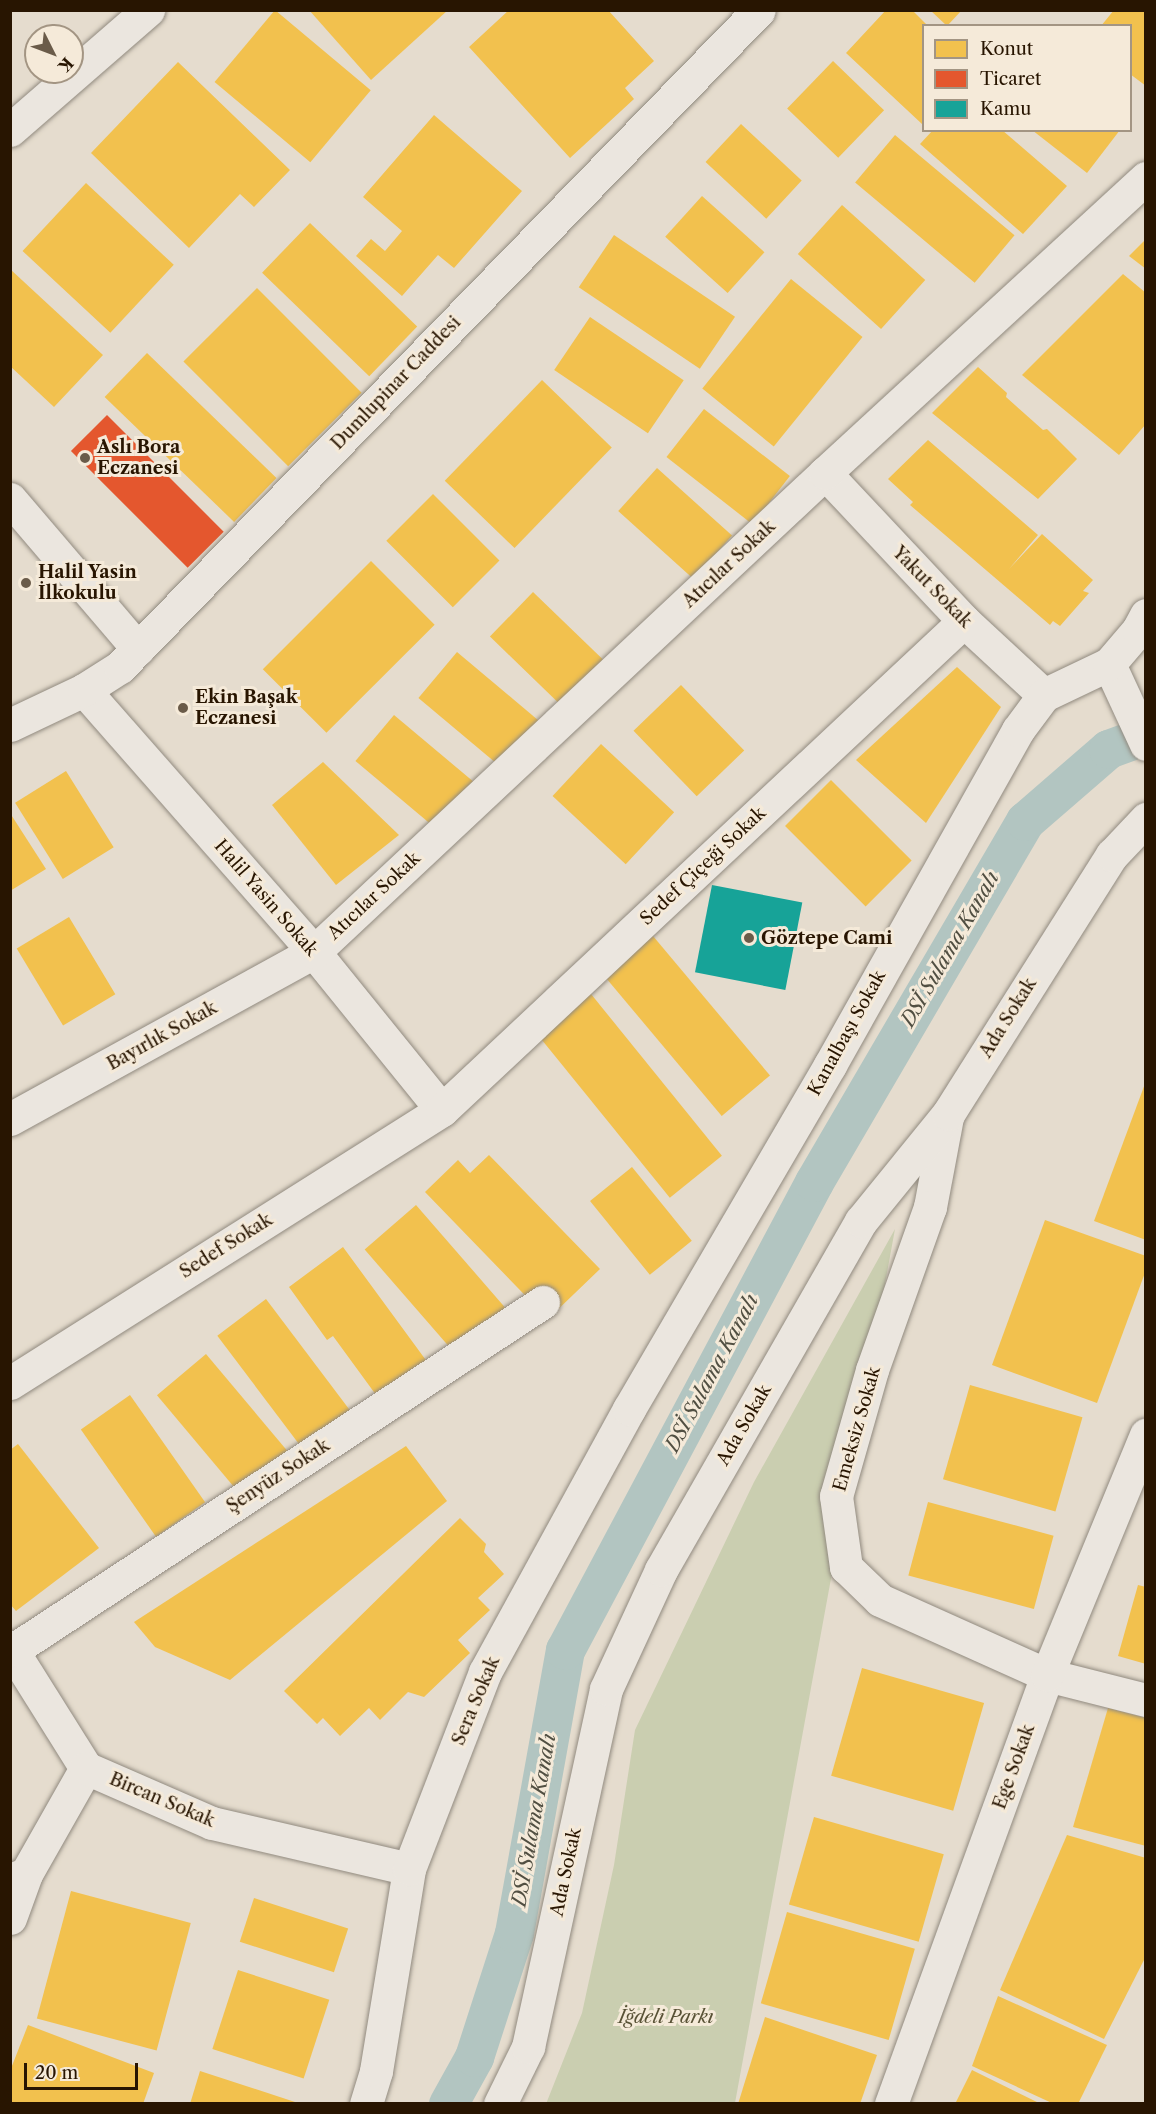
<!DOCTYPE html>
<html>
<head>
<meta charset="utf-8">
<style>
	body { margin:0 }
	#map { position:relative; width:1156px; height:2114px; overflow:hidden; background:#e5dcce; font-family:"Libre Caslon Text",serif }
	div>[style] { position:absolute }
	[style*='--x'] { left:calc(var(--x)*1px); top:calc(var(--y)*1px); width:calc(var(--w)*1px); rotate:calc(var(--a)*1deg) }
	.green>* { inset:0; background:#caceb0 }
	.homes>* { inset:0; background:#f2c14e; transform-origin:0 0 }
	.shops>* { inset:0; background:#e4572e; transform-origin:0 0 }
	.public>* { inset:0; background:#17a398; transform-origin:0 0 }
	.canal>* { height:39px; margin:-19.5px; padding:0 19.5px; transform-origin:19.5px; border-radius:19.5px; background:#b2c5c1 }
	.roads { filter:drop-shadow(0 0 2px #918a7f) drop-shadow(0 0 2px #918a7f) }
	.street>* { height:33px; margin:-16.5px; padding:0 16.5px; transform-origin:16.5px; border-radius:16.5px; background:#ebe6df }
	.secondary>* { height:33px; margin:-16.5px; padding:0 16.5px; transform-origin:16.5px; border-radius:16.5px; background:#ebe6df }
	.dots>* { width:16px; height:16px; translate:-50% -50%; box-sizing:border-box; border:3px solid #f5ead9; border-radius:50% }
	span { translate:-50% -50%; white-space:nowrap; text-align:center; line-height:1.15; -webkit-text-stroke:6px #f5ead9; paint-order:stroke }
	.street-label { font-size:18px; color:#281501 }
	.poi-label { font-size:18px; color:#281501; font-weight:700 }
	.left { translate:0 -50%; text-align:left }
	.park-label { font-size:18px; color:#595236; font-style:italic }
	.water-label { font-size:20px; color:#514f42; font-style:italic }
	.frame { position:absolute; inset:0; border:12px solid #281501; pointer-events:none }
	.legend { position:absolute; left:922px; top:24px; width:210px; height:108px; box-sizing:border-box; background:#f5ead9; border:2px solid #a39583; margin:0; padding:8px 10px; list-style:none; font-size:18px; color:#281501 }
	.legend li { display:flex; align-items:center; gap:12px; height:30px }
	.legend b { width:30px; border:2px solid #a39583 }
	.north { position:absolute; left:24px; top:24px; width:60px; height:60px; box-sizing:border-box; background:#f5ead9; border:2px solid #a39583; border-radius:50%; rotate:132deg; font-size:16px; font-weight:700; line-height:24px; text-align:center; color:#281501 }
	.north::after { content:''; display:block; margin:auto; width:21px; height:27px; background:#6a5b49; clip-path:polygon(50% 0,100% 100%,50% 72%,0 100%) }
	.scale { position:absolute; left:24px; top:2063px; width:114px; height:27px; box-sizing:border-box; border:3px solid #281501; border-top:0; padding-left:8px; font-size:18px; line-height:21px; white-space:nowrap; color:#281501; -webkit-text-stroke:4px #f5ead9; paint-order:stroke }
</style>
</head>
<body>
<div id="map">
	<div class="green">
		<i style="clip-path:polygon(895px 1229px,735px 2103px,546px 2104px,582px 2013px,614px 1865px,635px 1730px,754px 1482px)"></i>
	</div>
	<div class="homes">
		<i style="left:275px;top:10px;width:125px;height:94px;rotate:40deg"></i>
		<i style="clip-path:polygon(309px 10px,448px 10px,371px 80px)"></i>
		<i style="clip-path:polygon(509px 10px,608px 10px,654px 61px,625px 88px,634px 99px,570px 158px,469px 47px)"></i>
		<i style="clip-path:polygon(886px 10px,912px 10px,928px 26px,924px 26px,922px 124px,846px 53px)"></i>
		<i style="clip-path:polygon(930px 10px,962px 10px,947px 26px)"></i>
		<i style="clip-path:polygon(1114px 10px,1146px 12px,1146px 86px,1130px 74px,1130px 26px,1101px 26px)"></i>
		<i style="left:833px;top:61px;width:71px;height:66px;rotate:44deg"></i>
		<i style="clip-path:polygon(178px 62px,290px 170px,254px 207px,240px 194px,189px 248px,91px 153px)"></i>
		<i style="clip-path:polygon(434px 115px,522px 191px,454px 268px,438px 255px,402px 296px,356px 256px,371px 239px,385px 251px,402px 231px,363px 197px)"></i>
		<i style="left:741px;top:124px;width:83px;height:52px;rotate:43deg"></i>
		<i style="clip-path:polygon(933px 130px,1002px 130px,1067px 186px,1023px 234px,920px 144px)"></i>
		<i style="clip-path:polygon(1032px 130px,1120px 130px,1087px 173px)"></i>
		<i style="left:895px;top:135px;width:156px;height:62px;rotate:40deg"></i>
		<i style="left:86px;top:183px;width:120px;height:93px;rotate:43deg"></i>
		<i style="left:702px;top:196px;width:84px;height:55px;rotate:42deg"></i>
		<i style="left:842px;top:205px;width:112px;height:66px;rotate:42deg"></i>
		<i style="left:310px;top:223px;width:149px;height:69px;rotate:44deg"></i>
		<i style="left:614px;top:235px;width:146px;height:63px;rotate:34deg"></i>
		<i style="clip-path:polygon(1146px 239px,1146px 269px,1129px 256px)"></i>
		<i style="clip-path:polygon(10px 269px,103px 355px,54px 407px,10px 366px)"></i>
		<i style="clip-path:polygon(1123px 274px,1146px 293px,1146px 424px,1119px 455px,1022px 375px)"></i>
		<i style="left:791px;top:279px;width:92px;height:141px;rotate:39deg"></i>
		<i style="left:257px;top:288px;width:148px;height:104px;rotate:45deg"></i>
		<i style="left:590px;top:317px;width:113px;height:64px;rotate:34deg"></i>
		<i style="left:147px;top:353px;width:180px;height:61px;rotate:44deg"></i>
		<i style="clip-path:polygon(978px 367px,1007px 393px,1006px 397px,1043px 430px,1047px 429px,1077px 459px,1038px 499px,932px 413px)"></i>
		<i style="left:542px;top:380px;width:97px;height:140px;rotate:44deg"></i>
		<i style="left:704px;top:409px;width:109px;height:61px;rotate:38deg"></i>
		<i style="clip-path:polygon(928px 440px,1038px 535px,1009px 569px,1042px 534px,1093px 580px,1083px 591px,1089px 593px,1060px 626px,1053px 621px,1050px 625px,910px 505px,913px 502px,888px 479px)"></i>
		<i style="left:657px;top:468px;width:101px;height:58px;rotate:42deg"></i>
		<i style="left:433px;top:494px;width:94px;height:66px;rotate:45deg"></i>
		<i style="left:371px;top:561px;width:90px;height:153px;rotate:45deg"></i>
		<i style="left:533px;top:592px;width:98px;height:62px;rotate:44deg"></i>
		<i style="left:457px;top:652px;width:106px;height:60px;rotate:40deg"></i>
		<i style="clip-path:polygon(957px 667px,1001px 707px,926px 823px,856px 760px)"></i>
		<i style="left:681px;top:685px;width:91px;height:66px;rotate:46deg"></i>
		<i style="left:394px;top:715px;width:105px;height:60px;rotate:40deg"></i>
		<i style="left:601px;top:744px;width:100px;height:71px;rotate:43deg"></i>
		<i style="clip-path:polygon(323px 762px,399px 835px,336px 885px,272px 805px)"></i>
		<i style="left:66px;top:771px;width:90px;height:60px;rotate:58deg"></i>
		<i style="left:831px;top:780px;width:114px;height:65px;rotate:45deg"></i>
		<i style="clip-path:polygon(10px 813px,46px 869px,10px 891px)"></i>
		<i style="left:69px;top:917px;width:90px;height:61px;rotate:59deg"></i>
		<i style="left:653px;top:936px;width:182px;height:63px;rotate:50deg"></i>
		<i style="left:591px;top:994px;width:208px;height:67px;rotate:51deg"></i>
		<i style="clip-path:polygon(1146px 1081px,1146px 1240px,1094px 1221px)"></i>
		<i style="clip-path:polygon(489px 1155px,600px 1269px,548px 1319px,425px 1192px,458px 1160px,470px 1173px)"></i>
		<i style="left:632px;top:1167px;width:95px;height:54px;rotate:51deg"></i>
		<i style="left:416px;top:1205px;width:138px;height:68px;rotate:49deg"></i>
		<i style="clip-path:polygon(1045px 1220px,1146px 1256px,1146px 1270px,1097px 1403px,992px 1365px)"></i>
		<i style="clip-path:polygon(343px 1247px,428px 1363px,379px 1399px,333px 1336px,327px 1340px,289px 1287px)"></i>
		<i style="left:266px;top:1299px;width:141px;height:61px;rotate:53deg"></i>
		<i style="left:206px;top:1354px;width:144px;height:64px;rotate:50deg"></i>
		<i style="left:970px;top:1385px;width:117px;height:98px;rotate:16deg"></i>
		<i style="left:130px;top:1395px;width:131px;height:60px;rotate:55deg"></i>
		<i style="clip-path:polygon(18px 1444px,99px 1548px,16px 1611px,10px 1604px,10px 1450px)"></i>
		<i style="clip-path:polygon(406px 1446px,447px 1501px,230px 1680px,155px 1647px,134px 1622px)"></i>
		<i style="left:928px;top:1502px;width:130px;height:76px;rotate:15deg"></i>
		<i style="clip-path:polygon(460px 1518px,486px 1544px,484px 1552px,504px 1574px,478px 1598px,490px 1610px,458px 1640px,470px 1653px,424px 1697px,408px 1692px,380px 1720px,369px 1708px,340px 1736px,323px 1718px,317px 1724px,284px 1691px)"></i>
		<i style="clip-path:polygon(1138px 1585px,1146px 1587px,1146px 1664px,1118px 1656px)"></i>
		<i style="left:862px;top:1668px;width:127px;height:112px;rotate:16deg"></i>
		<i style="clip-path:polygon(1108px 1708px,1146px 1718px,1146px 1846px,1073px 1827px)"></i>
		<i style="left:814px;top:1817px;width:135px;height:91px;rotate:16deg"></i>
		<i style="clip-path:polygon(1067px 1835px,1146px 1858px,1146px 1956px,1104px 2039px,1000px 1990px)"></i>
		<i style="left:71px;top:1891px;width:124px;height:132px;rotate:15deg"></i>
		<i style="left:254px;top:1898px;width:99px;height:46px;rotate:18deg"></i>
		<i style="left:787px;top:1912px;width:133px;height:95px;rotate:16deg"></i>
		<i style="left:238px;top:1970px;width:96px;height:83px;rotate:18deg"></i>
		<i style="clip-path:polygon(998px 1996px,1107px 2045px,1078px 2104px,1054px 2104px,972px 2066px)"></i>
		<i style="clip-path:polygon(765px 2017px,877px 2055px,860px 2104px,738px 2104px)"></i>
		<i style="clip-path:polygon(28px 2025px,154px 2073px,143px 2104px,10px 2104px,10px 2071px)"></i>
		<i style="clip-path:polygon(972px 2070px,1041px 2104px,955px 2104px)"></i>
		<i style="clip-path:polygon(200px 2071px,295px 2102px,294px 2104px,190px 2104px)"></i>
	</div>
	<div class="shops">
		<i style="left:107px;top:415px;width:165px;height:51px;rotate:45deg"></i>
	</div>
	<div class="public">
		<i style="left:712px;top:885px;width:92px;height:89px;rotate:11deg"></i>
	</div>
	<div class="canal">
		<i style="--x:448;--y:2104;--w:54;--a:-61"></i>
		<i style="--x:474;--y:2057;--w:130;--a:-72.1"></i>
		<i style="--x:514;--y:1933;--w:288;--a:-79.8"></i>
		<i style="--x:565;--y:1650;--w:530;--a:-61.98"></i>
		<i style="--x:814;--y:1182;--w:418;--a:-59.7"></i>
		<i style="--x:1025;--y:821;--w:110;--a:-40.9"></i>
		<i style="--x:1108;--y:749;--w:40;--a:-20.2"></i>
	</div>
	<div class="roads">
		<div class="street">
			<i style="--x:10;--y:130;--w:183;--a:-41"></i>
			<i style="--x:825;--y:473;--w:203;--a:46.8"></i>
			<i style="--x:964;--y:621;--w:109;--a:42.8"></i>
			<i style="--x:10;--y:499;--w:197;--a:49.5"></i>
			<i style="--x:1109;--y:664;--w:88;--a:65.2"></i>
			<i style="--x:84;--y:690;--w:349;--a:48.7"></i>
			<i style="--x:314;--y:952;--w:203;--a:51"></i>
			<i style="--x:947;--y:1117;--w:92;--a:100.7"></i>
			<i style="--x:930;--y:1207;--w:173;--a:109.6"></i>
			<i style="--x:872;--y:1370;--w:131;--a:105.9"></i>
			<i style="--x:836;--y:1496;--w:72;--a:82"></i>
			<i style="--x:846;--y:1567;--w:47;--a:44.1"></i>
			<i style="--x:880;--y:1600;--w:183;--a:24.2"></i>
			<i style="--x:1047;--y:1675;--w:102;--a:14.2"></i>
			<i style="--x:10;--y:1119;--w:347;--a:-28.8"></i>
			<i style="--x:314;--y:952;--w:700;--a:-43.15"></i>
			<i style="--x:825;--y:473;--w:436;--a:-42.6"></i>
			<i style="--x:10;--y:1383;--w:511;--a:-32.29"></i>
			<i style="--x:442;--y:1110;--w:715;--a:-43.13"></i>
			<i style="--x:10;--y:1647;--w:143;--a:57.9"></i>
			<i style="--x:13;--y:1650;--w:634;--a:-33.29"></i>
			<i style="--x:10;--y:1880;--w:17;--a:-21"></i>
			<i style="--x:26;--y:1874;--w:122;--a:-60.5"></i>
			<i style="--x:86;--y:1768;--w:137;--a:23.6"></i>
			<i style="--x:212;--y:1823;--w:202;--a:13.1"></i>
			<i style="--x:10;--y:1918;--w:47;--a:-70"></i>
			<i style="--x:366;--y:2104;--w:34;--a:-73"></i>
			<i style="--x:376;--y:2071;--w:205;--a:-80.7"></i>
			<i style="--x:409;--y:1869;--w:211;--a:-68.9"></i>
			<i style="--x:485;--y:1672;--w:300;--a:-61.3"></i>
			<i style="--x:629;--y:1409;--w:398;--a:-59.7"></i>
			<i style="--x:830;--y:1065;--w:384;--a:-60.7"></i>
			<i style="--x:1018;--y:730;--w:44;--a:-53.4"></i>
			<i style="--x:1044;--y:695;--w:72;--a:-25.5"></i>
			<i style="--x:1109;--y:664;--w:45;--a:-49.5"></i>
			<i style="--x:1138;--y:630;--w:17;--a:-62"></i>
			<i style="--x:500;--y:2104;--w:64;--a:-63.8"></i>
			<i style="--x:528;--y:2047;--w:366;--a:-77.7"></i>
			<i style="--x:606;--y:1689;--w:131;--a:-65.2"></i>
			<i style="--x:661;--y:1570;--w:402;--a:-60.2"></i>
			<i style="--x:861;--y:1221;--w:138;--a:-50.9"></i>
			<i style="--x:948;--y:1114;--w:307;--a:-57.7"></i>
			<i style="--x:1112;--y:855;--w:50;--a:-46.6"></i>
			<i style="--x:891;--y:2104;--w:456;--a:-70"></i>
			<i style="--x:1047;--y:1675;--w:260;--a:-67.6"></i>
		</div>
		<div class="secondary">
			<i style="--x:10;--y:725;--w:82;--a:-25.3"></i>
			<i style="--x:84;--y:690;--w:43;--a:-32.6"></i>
			<i style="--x:120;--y:667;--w:916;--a:-45.8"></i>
		</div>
	</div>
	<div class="dots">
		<i style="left:85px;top:458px;background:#6a5b49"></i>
		<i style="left:26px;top:583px;background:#6a5b49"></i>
		<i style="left:183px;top:708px;background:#6a5b49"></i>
		<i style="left:749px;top:938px;background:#6a5b49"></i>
	</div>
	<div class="street-label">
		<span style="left:396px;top:383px;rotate:-46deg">Dumlupinar Caddesi</span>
		<span style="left:729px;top:564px;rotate:-43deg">Atıcılar Sokak</span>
		<span style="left:932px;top:587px;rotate:46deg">Yakut Sokak</span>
		<span style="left:703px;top:866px;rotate:-43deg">Sedef Çiçeği Sokak</span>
		<span style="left:374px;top:896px;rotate:-43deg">Atıcılar Sokak</span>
		<span style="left:266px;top:898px;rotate:49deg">Halil Yasin Sokak</span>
		<span style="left:1008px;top:1018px;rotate:-58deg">Ada Sokak</span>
		<span style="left:847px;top:1033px;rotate:-61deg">Kanalbaşı Sokak</span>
		<span style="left:162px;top:1036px;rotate:-29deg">Bayırlık Sokak</span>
		<span style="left:226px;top:1246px;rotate:-32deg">Sedef Sokak</span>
		<span style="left:744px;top:1425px;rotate:-60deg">Ada Sokak</span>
		<span style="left:857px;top:1429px;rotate:-74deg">Emeksiz Sokak</span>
		<span style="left:278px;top:1476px;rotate:-33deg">Şenyüz Sokak</span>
		<span style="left:476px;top:1701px;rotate:-67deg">Sera Sokak</span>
		<span style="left:1014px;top:1767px;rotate:-70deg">Ege Sokak</span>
		<span style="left:162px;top:1800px;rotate:23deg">Bircan Sokak</span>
		<span style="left:566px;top:1872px;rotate:-78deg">Ada Sokak</span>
	</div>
	<div class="poi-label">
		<span class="left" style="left:97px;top:458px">Aslı Bora<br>Eczanesi</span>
		<span class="left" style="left:38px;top:583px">Halil Yasin<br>İlkokulu</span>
		<span class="left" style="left:195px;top:708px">Ekin Başak<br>Eczanesi</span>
		<span class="left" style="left:761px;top:938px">Göztepe Cami</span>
	</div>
	<div class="park-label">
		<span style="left:666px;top:2017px">İğdeli Parkı</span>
	</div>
	<div class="water-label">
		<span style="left:950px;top:949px;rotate:-60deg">DSİ Sulama Kanalı</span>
		<span style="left:712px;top:1373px;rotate:-62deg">DSİ Sulama Kanalı</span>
		<span style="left:534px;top:1820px;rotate:-80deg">DSİ Sulama Kanalı</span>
	</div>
	<div class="frame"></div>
	<ul class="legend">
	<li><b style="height:16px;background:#f2c14e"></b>Konut</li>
	<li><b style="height:16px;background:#e4572e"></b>Ticaret</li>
	<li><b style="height:16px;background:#17a398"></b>Kamu</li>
	</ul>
	<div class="north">K</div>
	<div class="scale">20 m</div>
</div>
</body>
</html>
